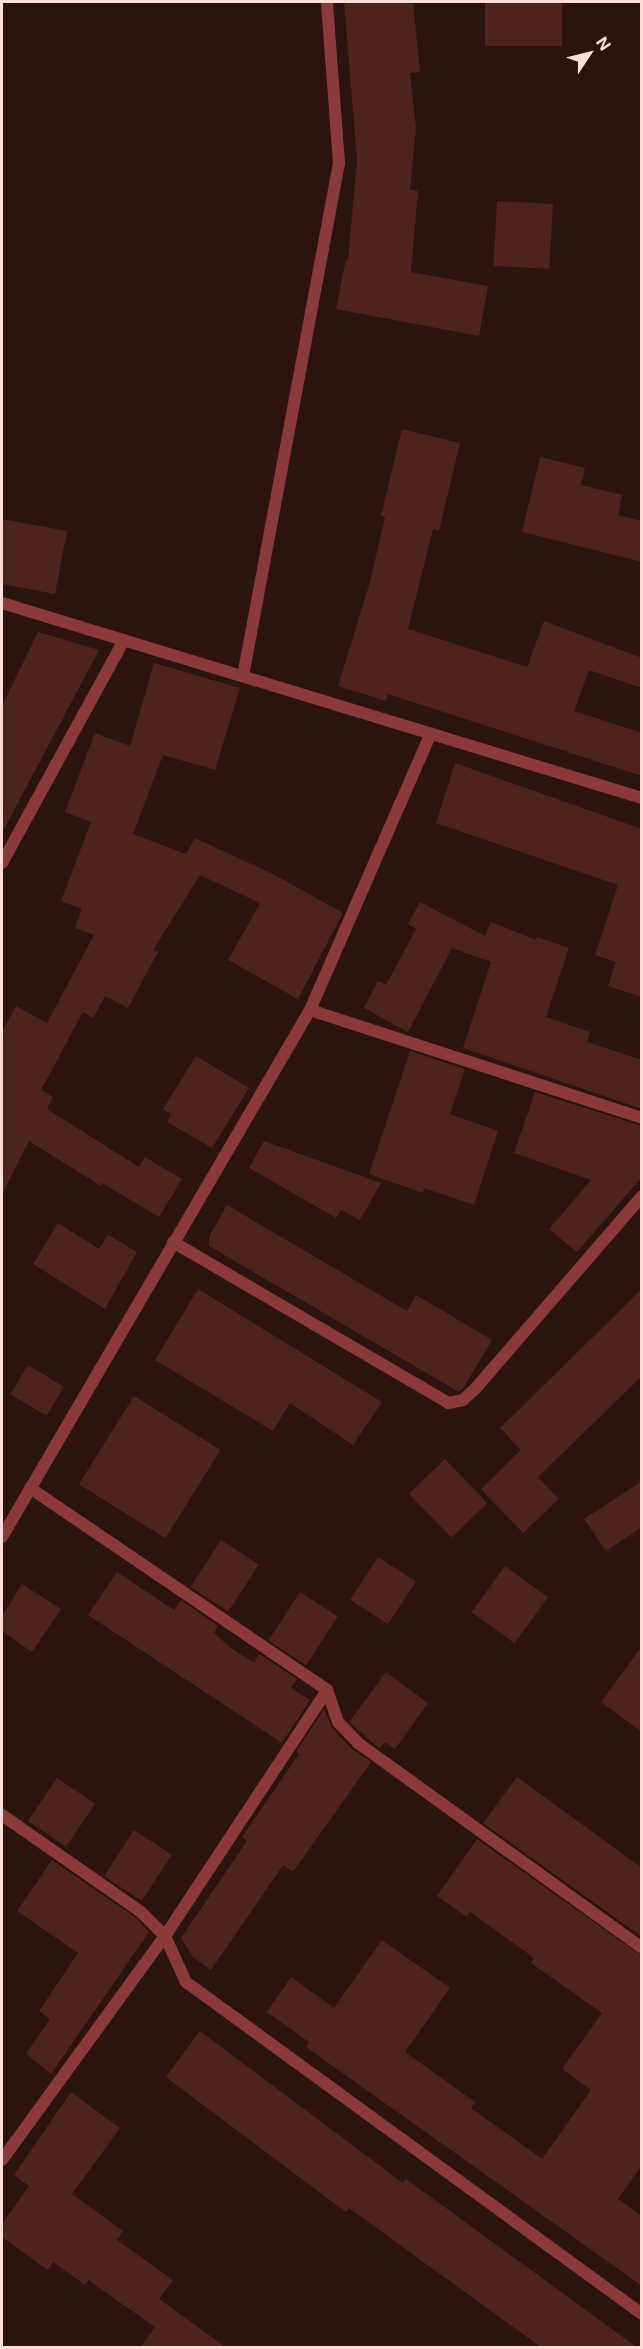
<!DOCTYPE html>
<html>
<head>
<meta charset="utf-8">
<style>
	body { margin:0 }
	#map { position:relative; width:643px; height:2349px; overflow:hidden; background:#2b1410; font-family:Inter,sans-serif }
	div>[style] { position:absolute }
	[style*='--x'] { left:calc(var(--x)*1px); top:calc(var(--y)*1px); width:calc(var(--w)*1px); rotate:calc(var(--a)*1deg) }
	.building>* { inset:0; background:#4d231b; transform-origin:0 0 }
	.minor>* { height:12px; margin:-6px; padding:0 6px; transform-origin:6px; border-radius:6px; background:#8b3a39 }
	span { translate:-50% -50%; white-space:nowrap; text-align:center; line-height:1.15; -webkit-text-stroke:5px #2b1410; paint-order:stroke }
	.frame { position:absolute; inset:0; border:3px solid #ffddda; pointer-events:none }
	.north { position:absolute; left:559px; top:24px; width:60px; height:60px; -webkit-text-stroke:4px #2b1410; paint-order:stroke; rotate:55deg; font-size:16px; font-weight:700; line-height:24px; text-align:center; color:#ffddda }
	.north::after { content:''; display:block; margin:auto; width:21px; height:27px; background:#ffddda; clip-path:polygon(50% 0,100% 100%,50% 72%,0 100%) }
</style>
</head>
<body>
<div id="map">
	<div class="building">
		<i style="clip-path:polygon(344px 2px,413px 2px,420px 72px,410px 73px,416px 128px,410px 190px,418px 191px,411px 272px,488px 286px,479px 336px,336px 309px,346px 259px,348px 260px,357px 160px)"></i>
		<i style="left:485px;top:2px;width:77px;height:44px"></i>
		<i style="left:497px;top:201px;width:56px;height:65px;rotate:3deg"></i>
		<i style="clip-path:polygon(402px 429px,460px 443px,439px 531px,433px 529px,408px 629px,527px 667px,544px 621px,642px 658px,642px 688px,589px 670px,574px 711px,642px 733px,642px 776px,388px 694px,386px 701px,338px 686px,370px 582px,385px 517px,381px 516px)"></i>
		<i style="clip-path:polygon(540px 457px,585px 468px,581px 485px,622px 495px,618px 515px,642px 521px,642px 562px,522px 532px)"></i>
		<i style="clip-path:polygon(2px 519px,67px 531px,55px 594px,2px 584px)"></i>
		<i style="clip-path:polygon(38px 632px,99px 650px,2px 833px,2px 706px)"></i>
		<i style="clip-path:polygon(154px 663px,240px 688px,215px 770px,163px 755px,133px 834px,186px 854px,195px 838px,275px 875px,343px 913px,298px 999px,228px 960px,260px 903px,200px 875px,153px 950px,158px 952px,128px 1008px,105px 996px,93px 1018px,83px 1012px,41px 1090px,53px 1097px,47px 1109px,139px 1167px,145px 1157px,182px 1179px,159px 1217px,102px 1183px,101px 1186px,29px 1141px,2px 1194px,2px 1032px,16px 1006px,47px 1023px,94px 935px,75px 928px,82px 909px,61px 901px,91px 822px,65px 812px,95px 733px,130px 746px)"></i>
		<i style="clip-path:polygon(455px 763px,642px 829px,642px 997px,608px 986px,616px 962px,595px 955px,618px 885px,436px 823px)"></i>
		<i style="clip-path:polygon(420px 902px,485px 936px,491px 922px,536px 940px,537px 937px,569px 948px,546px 1017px,590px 1032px,587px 1042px,642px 1060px,642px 1109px,463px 1048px,491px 962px,452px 948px,408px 1032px,364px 1008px,378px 981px,386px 985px,416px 929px,408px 924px)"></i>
		<i style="clip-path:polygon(410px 1051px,465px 1069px,450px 1114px,498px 1131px,474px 1205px,424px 1188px,423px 1193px,369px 1174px)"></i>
		<i style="clip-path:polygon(196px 1056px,249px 1088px,212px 1148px,167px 1122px,171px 1114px,163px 1109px)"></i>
		<i style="clip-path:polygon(535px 1092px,642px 1126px,642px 1177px,577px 1252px,549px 1229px,591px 1180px,514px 1153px)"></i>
		<i style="clip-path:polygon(264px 1141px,381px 1183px,360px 1220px,341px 1210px,336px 1218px,249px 1168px)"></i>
		<i style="clip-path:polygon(227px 1205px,407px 1311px,416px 1295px,492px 1340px,464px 1387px,459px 1392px,209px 1246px,209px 1237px)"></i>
		<i style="clip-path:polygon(58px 1223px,99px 1249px,108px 1235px,137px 1252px,105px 1309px,33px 1264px)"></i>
		<i style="clip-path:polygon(198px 1289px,382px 1402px,353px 1445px,290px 1403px,273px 1431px,155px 1360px)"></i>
		<i style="clip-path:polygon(642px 1289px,642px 1376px,538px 1477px,559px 1499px,523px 1533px,481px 1489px,521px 1450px,500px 1428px)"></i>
		<i style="left:28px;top:1365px;width:42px;height:34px;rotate:31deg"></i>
		<i style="left:134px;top:1396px;width:102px;height:104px;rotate:32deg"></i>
		<i style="left:445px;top:1459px;width:61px;height:50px;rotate:46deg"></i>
		<i style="clip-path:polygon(642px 1481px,642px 1527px,606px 1551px,584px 1519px)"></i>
		<i style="left:221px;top:1540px;width:45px;height:56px;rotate:33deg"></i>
		<i style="left:378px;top:1557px;width:45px;height:51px;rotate:33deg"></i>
		<i style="left:505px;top:1566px;width:53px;height:57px;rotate:36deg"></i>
		<i style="clip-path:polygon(117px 1572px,174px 1610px,181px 1600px,218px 1626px,214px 1633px,231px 1648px,254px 1663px,259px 1654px,297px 1679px,291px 1688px,310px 1700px,282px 1743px,88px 1615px)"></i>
		<i style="clip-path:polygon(22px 1584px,61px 1609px,32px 1652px,2px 1631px,2px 1616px)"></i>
		<i style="left:300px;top:1592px;width:45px;height:58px;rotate:33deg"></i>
		<i style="clip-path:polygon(642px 1646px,642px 1732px,601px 1702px)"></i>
		<i style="clip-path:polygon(386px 1672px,428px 1703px,395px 1749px,385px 1742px,380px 1749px,349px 1722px)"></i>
		<i style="clip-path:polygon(324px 1709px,332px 1728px,352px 1749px,371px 1762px,293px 1872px,283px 1865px,211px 1970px,193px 1957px,181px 1938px,247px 1841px,242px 1837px,299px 1754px,296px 1752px)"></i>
		<i style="clip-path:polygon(517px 1777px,642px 1868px,642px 1937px,483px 1823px)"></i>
		<i style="left:57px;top:1778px;width:46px;height:52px;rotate:34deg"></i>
		<i style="left:134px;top:1830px;width:45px;height:55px;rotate:33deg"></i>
		<i style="clip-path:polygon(477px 1839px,642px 1956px,642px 2165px,618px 2199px,642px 2216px,642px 2286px,306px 2047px,309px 2042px,267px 2012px,291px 1977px,334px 2008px,382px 1940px,450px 1988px,405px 2052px,475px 2102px,471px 2108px,542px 2159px,591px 2090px,562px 2069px,602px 2013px,531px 1963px,534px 1958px,470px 1912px,467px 1917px,437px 1896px)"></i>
		<i style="clip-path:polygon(52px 1860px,136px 1918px,149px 1932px,51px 2074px,26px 2054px,50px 2019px,39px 2011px,78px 1953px,17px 1911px)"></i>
		<i style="clip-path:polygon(200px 2031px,403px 2183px,406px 2179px,638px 2348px,542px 2348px,349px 2208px,346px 2212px,166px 2077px)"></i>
		<i style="clip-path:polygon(71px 2092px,120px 2128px,72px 2194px,123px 2231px,117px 2240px,173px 2280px,159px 2299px,227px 2348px,140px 2348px,155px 2327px,88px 2280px,85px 2285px,53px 2262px,48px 2270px,2px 2237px,2px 2224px,29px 2186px,14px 2175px)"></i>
	</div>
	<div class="minor">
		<i style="--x:2;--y:603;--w:669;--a:16.95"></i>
		<i style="--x:243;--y:676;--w:522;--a:-79.4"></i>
		<i style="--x:339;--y:163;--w:161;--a:-94.3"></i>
		<i style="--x:2;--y:863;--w:254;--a:-61.3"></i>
		<i style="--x:310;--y:1010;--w:349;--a:18"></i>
		<i style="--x:173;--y:1242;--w:319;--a:30.3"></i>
		<i style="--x:448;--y:1403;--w:15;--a:-11"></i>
		<i style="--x:463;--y:1400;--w:16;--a:-43"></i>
		<i style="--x:475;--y:1389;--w:255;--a:-49.1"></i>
		<i style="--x:30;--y:1488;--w:359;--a:34.2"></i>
		<i style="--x:327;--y:1690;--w:34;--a:71"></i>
		<i style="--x:338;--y:1722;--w:29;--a:46"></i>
		<i style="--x:358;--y:1743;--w:350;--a:35.8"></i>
		<i style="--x:2;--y:1537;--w:610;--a:-59.7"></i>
		<i style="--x:310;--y:1010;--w:302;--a:-66.4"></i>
		<i style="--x:2;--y:1815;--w:169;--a:34.9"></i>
		<i style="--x:141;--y:1912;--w:34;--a:45"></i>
		<i style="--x:165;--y:1936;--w:51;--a:65.5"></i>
		<i style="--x:186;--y:1982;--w:564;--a:36.06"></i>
		<i style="--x:2;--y:2160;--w:277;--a:-54"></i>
		<i style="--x:165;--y:1936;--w:295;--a:-56.6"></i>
	</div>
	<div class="frame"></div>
	<div class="north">N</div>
</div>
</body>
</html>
